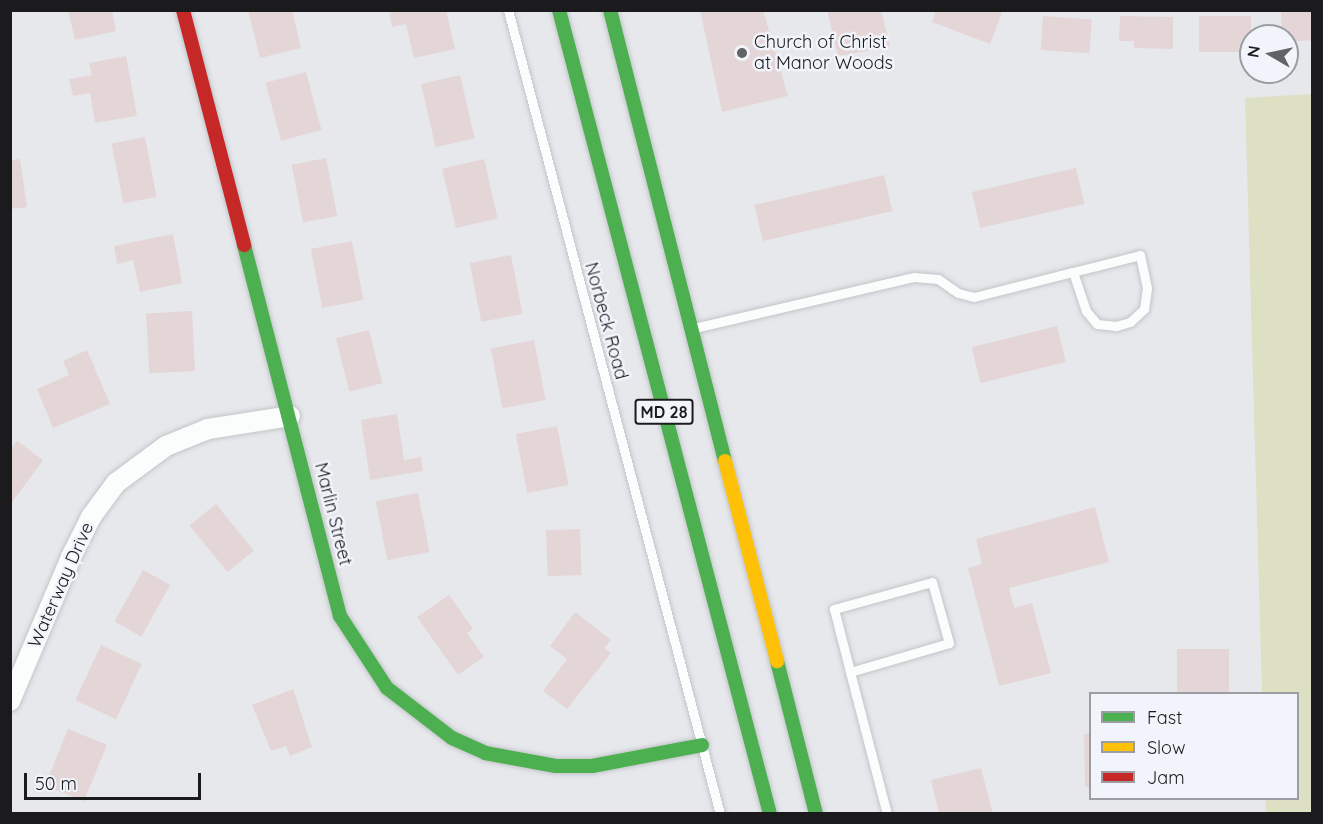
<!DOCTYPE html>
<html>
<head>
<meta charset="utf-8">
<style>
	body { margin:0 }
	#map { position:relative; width:1323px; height:824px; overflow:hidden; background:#e6e8ec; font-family:Quicksand,sans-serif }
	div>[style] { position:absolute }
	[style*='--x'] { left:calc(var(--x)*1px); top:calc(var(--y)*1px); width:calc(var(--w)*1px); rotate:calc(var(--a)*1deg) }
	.green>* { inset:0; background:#dde0c2 }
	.building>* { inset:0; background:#e4d6d6; transform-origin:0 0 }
	.roads { filter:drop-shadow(0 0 2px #c3c5c8) drop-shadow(0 0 2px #c3c5c8) }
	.lane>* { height:9px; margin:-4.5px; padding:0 4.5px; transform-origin:4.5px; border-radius:4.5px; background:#fbfcfc }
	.street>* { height:20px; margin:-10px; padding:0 10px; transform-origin:10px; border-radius:10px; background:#fbfcfc }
	.fast>* { height:14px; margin:-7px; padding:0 7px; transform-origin:7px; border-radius:7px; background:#4caf50 }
	.slow>* { height:14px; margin:-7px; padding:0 7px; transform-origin:7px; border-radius:7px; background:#ffc107 }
	.jam>* { height:14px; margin:-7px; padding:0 7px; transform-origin:7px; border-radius:7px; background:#c62828 }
	.dots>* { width:16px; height:16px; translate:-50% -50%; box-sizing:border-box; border:3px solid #f2f4fb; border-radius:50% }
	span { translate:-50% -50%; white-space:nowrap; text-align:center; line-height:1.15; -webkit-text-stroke:5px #f2f4fb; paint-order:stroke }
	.shield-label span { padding:2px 4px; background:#f2f4fb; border:2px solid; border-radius:4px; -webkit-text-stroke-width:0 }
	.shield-label { font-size:16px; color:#1b1b1e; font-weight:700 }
	.poi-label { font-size:18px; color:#1b1b1e }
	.left { translate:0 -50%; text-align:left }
	.street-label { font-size:18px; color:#1b1b1e }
	.frame { position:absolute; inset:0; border:12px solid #1b1b1e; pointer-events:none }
	.legend { position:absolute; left:1089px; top:692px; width:210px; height:108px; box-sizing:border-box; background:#f2f4fb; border:2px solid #9c9da3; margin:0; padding:8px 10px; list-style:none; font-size:18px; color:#1b1b1e }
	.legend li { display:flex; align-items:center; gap:12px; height:30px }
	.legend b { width:30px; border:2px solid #9c9da3 }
	.north { position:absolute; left:1239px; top:24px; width:60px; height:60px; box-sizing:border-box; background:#f2f4fb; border:2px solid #9c9da3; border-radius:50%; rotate:279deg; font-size:16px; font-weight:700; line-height:24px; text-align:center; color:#1b1b1e }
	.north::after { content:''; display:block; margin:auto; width:21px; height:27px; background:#626366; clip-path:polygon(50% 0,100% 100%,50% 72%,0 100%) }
	.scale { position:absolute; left:24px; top:773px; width:177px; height:27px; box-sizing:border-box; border:3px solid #1b1b1e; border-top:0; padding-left:8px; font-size:18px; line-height:21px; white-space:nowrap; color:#1b1b1e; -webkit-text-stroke:4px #f2f4fb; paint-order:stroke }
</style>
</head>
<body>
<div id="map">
	<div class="green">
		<i style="clip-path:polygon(1312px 94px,1312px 813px,1266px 813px,1265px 799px,1298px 798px,1298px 694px,1262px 693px,1245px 98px)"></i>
	</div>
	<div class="building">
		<i style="clip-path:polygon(68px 10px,112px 10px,116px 31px,75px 40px)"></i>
		<i style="clip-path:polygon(248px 10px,292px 10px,301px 48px,260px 58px)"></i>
		<i style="clip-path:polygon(402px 10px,446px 10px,455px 49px,414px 58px,406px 24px,392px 27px,389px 13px)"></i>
		<i style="clip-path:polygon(700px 10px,763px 10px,788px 96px,722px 112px)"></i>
		<i style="clip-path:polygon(827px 10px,881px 10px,890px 47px,838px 56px)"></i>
		<i style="clip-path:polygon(936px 10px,995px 10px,1002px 13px,990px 44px,932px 22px)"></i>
		<i style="clip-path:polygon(1293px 10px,1312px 10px,1312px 40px,1287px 42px,1287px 36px,1282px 36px,1281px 11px)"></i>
		<i style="left:1043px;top:16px;width:49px;height:34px;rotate:4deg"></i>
		<i style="clip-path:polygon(1120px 16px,1173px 17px,1173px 49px,1134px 48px,1134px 41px,1119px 41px)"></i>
		<i style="left:1251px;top:16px;width:36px;height:52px;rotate:90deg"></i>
		<i style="clip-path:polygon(126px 56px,137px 116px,95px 123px,90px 93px,73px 96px,69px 79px,92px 75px,89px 63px)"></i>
		<i style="left:306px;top:72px;width:60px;height:42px;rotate:75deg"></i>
		<i style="left:460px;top:75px;width:65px;height:40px;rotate:77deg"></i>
		<i style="left:145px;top:137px;width:61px;height:34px;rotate:79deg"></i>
		<i style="left:326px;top:158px;width:59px;height:35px;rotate:79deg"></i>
		<i style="clip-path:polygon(20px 159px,27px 207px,10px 209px,10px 160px)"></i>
		<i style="left:484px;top:159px;width:61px;height:43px;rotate:77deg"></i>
		<i style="left:1076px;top:168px;width:37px;height:107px;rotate:77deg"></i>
		<i style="left:884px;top:175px;width:37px;height:133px;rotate:77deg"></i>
		<i style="clip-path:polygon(173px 234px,182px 283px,140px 292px,133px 260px,117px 264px,114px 246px)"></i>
		<i style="left:352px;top:241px;width:60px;height:42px;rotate:79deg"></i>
		<i style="left:511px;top:255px;width:60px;height:42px;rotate:79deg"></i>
		<i style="left:192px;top:311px;width:60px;height:46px;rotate:87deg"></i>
		<i style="left:1057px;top:326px;width:37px;height:88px;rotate:76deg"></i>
		<i style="left:369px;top:330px;width:55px;height:34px;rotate:76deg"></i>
		<i style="left:534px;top:340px;width:61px;height:44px;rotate:79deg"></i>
		<i style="clip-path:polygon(87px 350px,110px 404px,53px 428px,37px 389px,69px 375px,63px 361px)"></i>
		<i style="clip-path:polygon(397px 414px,404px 460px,421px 457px,423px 471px,370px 480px,361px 420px)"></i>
		<i style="left:557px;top:426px;width:60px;height:42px;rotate:79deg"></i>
		<i style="clip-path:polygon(17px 441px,43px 460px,10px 505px,10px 450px)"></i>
		<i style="left:418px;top:493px;width:60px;height:43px;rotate:79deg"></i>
		<i style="left:216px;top:504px;width:60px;height:34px;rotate:51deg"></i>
		<i style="clip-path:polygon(1095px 507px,1109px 562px,1009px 588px,1014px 608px,1032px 603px,1051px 673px,999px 686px,968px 568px,982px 564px,976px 539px)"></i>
		<i style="left:580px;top:529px;width:46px;height:34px;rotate:88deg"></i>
		<i style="left:143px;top:570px;width:31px;height:59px;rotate:29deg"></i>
		<i style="clip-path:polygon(449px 595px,473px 629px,467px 633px,484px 657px,458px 675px,417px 617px)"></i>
		<i style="clip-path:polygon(575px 612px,611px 640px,604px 648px,611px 653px,567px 709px,543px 691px,567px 659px,550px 646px)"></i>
		<i style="left:101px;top:645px;width:45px;height:61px;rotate:25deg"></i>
		<i style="left:1177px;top:649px;width:52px;height:45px"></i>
		<i style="clip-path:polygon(293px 689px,312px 747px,290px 756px,286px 746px,271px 751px,252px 705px)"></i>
		<i style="left:68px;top:729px;width:42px;height:61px;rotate:22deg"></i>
		<i style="clip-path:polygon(1084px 734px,1090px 734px,1090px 787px,1085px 787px)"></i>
		<i style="clip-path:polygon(981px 768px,993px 814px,939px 814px,931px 780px)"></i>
	</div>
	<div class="roads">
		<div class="lane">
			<i style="--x:508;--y:10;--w:831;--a:75.23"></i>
			<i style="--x:694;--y:328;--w:226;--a:-13.1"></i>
			<i style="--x:914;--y:277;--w:24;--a:5"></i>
			<i style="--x:938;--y:279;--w:24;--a:35"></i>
			<i style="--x:958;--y:293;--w:16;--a:14"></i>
			<i style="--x:974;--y:297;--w:102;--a:-14.2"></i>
			<i style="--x:1073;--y:272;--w:69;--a:-14.2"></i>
			<i style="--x:1140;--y:255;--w:34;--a:78"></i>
			<i style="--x:1147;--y:288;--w:21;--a:98"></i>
			<i style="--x:1144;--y:309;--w:19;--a:137"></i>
			<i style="--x:1130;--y:322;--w:15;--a:164"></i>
			<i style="--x:1116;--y:326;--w:19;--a:-174"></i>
			<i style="--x:1097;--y:324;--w:17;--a:-130"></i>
			<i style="--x:1086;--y:311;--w:41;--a:-108.4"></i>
			<i style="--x:850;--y:672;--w:103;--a:-16.3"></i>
			<i style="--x:949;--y:643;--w:63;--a:-105.6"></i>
			<i style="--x:932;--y:582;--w:102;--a:164.6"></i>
			<i style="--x:834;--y:609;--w:65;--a:75.7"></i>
			<i style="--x:850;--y:672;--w:147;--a:75.4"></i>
		</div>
		<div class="street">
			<i style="--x:10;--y:701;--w:156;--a:-67"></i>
			<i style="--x:71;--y:557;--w:45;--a:-63.4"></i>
			<i style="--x:91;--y:517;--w:42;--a:-53.7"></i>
			<i style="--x:116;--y:483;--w:62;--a:-36.5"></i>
			<i style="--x:166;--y:446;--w:45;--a:-22"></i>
			<i style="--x:208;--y:429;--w:83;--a:-9"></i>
		</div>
		<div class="fast">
			<i style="--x:559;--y:10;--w:831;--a:75.3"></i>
			<i style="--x:610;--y:10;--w:465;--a:75.7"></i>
			<i style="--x:244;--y:245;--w:383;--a:75.5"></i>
			<i style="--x:340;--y:616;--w:86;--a:56.9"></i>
			<i style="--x:387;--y:688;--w:82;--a:37.6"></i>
			<i style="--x:452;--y:738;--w:36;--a:24"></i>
			<i style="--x:485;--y:753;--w:72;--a:10.4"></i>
			<i style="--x:556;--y:766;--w:36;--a:0"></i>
			<i style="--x:592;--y:766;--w:112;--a:-10.8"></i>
			<i style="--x:777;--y:661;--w:158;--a:75.7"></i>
		</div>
		<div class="slow">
			<i style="--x:725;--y:461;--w:207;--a:75.4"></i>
		</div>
		<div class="jam">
			<i style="--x:183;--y:10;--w:243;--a:75.4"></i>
		</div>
	</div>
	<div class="dots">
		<i style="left:742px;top:53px;background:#626366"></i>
	</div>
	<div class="shield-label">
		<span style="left:664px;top:412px">MD 28</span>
	</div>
	<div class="poi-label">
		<span class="left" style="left:754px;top:53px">Church of Christ<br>at Manor Woods</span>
	</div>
	<div class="street-label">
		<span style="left:606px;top:321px;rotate:75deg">Norbeck Road</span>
		<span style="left:333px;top:514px;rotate:76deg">Marlin Street</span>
		<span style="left:61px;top:585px;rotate:-66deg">Waterway Drive</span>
	</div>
	<div class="frame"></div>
	<ul class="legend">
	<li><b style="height:8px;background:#4caf50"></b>Fast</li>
	<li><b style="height:8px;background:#ffc107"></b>Slow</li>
	<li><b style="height:8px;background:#c62828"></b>Jam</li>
	</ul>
	<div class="north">N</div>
	<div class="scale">50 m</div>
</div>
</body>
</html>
